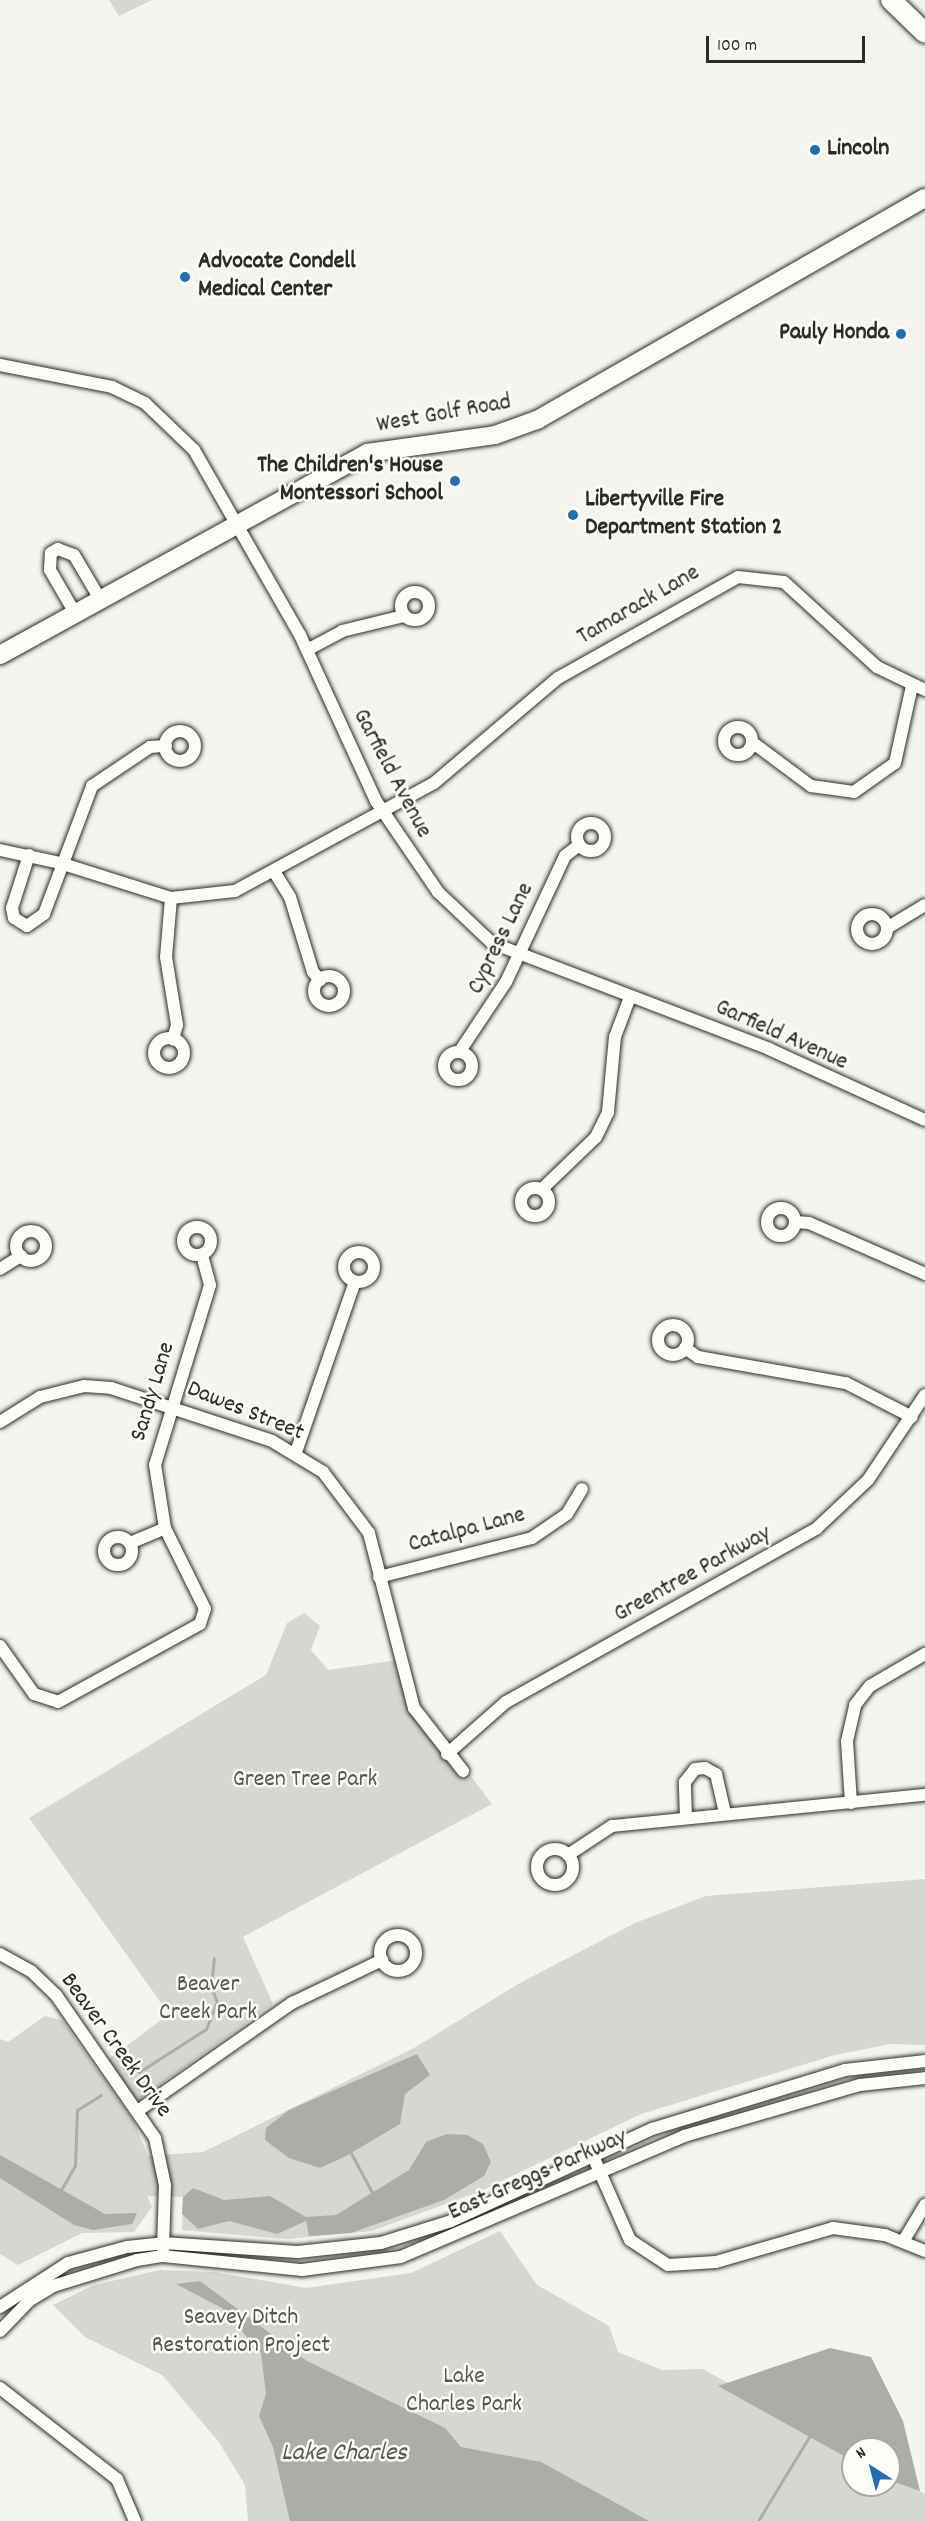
<!DOCTYPE html>
<html>
<head>
<meta charset="utf-8">
<style>
	body { margin:0 }
	#map { position:relative; width:925px; height:2521px; overflow:hidden; background:#f5f4ef; font-family:Dekko,sans-serif }
	div>[style] { position:absolute }
	[style*='--x'] { left:calc(var(--x)*1px); top:calc(var(--y)*1px); width:calc(var(--w)*1px); rotate:calc(var(--a)*1deg) }
	.green>* { inset:0; background:#d7d6d2 }
	.water>* { inset:0; background:#adaca9 }
	.stream>* { height:3px; margin:-1.5px; padding:0 1.5px; transform-origin:1.5px; border-radius:1.5px; background:#adaca9 }
	.roads { filter:drop-shadow(0 0 2px #2b2b2b) drop-shadow(0 0 2px #2b2b2b) }
	.street>* { height:12px; margin:-6px; padding:0 6px; transform-origin:6px; border-radius:6px; background:#fdfcf7 }
	.street>.ring { margin:-6px; padding:0; box-sizing:content-box; background:none; border:12px solid #fdfcf7; border-radius:50% }
	.secondary>* { height:18px; margin:-9px; padding:0 9px; transform-origin:9px; border-radius:9px; background:#fdfcf7 }
	.primary>* { height:20px; margin:-10px; padding:0 10px; transform-origin:10px; border-radius:10px; background:#fdfcf7 }
	.dots>* { width:16px; height:16px; translate:-50% -50%; box-sizing:border-box; border:3px solid #fdfcf7; border-radius:50% }
	span { translate:-50% -50%; white-space:nowrap; text-align:center; line-height:1.15; -webkit-text-stroke:5px #fdfcf7; paint-order:stroke }
	.poi-label { font-size:24px; color:#2b2b2b; font-weight:700 }
	.left { translate:0 -50%; text-align:left }
	.right { translate:-100% -50%; text-align:right }
	.street-label { font-size:24px; color:#2b2b2b }
	.park-label { font-size:24px; color:#565655 }
	.water-label { font-size:26px; color:#585857; font-style:italic }
	.north { position:absolute; left:841px; top:2437px; width:60px; height:60px; box-sizing:border-box; background:#fdfcf7; border:2px solid #a9a8a5; border-radius:50%; rotate:324deg; font-size:16px; font-weight:700; line-height:24px; text-align:center; color:#2b2b2b }
	.north::after { content:''; display:block; margin:auto; width:21px; height:27px; background:#1f6fb2; clip-path:polygon(50% 0,100% 100%,50% 72%,0 100%) }
	.scale { position:absolute; left:706px; top:36px; width:159px; height:27px; box-sizing:border-box; border:3px solid #2b2b2b; border-top:0; padding-left:8px; font-size:18px; line-height:21px; white-space:nowrap; color:#2b2b2b; -webkit-text-stroke:4px #fdfcf7; paint-order:stroke }
</style>
</head>
<body>
<div id="map">
	<div class="green">
		<i style="clip-path:polygon(109px 0,152px 0,119px 16px)"></i>
		<i style="clip-path:polygon(304px 1613px,320px 1626px,311px 1650px,328px 1670px,399px 1660px,406px 1691px,492px 1804px,243px 1937px,273px 2004px,134px 2103px,109px 2059px,169px 2014px,29px 1818px,266px 1675px,287px 1623px)"></i>
		<i style="clip-path:polygon(925px 1879px,925px 2045px,890px 2044px,835px 2055px,641px 2114px,481px 2191px,372px 2231px,286px 2239px,182px 2230px,183px 2197px,147px 2196px,152px 2207px,134px 2232px,82px 2233px,18px 2265px,0 2254px,0 2039px,8px 2042px,45px 2016px,62px 2020px,134px 2122px,148px 2156px,203px 2152px,414px 2048px,518px 1984px,635px 1923px,706px 1896px)"></i>
		<i style="clip-path:polygon(500px 2231px,537px 2285px,609px 2326px,618px 2352px,662px 2370px,703px 2369px,853px 2453px,853px 2485px,889px 2485px,889px 2473px,925px 2494px,925px 2521px,248px 2521px,245px 2485px,219px 2442px,162px 2375px,85px 2337px,53px 2305px,94px 2285px,160px 2270px,215px 2272px,306px 2288px,411px 2273px)"></i>
	</div>
	<div class="water">
		<i style="clip-path:polygon(417px 2054px,430px 2075px,405px 2094px,400px 2124px,346px 2156px,320px 2168px,289px 2158px,265px 2140px,266px 2128px,289px 2110px)"></i>
		<i style="clip-path:polygon(447px 2134px,467px 2135px,483px 2144px,491px 2162px,484px 2176px,444px 2200px,351px 2233px,309px 2236px,306px 2221px,277px 2234px,229px 2221px,198px 2229px,182px 2214px,183px 2197px,193px 2188px,224px 2200px,270px 2196px,306px 2217px,336px 2215px,409px 2170px,426px 2142px)"></i>
		<i style="clip-path:polygon(0 2155px,105px 2214px,137px 2213px,132px 2224px,93px 2230px,74px 2225px,0 2178px)"></i>
		<i style="clip-path:polygon(200px 2281px,307px 2361px,445px 2428px,461px 2447px,541px 2462px,649px 2521px,290px 2521px,273px 2447px,259px 2416px,266px 2394px,261px 2353px,222px 2308px,176px 2284px)"></i>
		<i style="clip-path:polygon(830px 2348px,871px 2357px,903px 2421px,920px 2491px,889px 2480px,889px 2449px,853px 2449px,853px 2461px,718px 2386px)"></i>
	</div>
	<div class="stream">
		<i style="--x:139;--y:2072;--w:80;--a:-32.7"></i>
		<i style="--x:206;--y:2029;--w:29;--a:-68"></i>
		<i style="--x:217;--y:2002;--w:17;--a:-111"></i>
		<i style="--x:211;--y:1986;--w:28;--a:-84"></i>
		<i style="--x:351;--y:2153;--w:49;--a:61.9"></i>
		<i style="--x:58;--y:2195;--w:34;--a:-60"></i>
		<i style="--x:75;--y:2166;--w:56;--a:-88"></i>
		<i style="--x:77;--y:2110;--w:28;--a:-32"></i>
		<i style="--x:758;--y:2521;--w:100;--a:-58.8"></i>
	</div>
	<div class="roads">
		<div class="street">
			<i style="--x:0;--y:365;--w:114;--a:11.1"></i>
			<i style="--x:112;--y:387;--w:37;--a:26"></i>
			<i style="--x:145;--y:403;--w:68;--a:43.8"></i>
			<i style="--x:194;--y:450;--w:213;--a:60.2"></i>
			<i style="--x:300;--y:635;--w:183;--a:65.4"></i>
			<i style="--x:376;--y:801;--w:110;--a:55.7"></i>
			<i style="--x:438;--y:892;--w:74;--a:43.4"></i>
			<i style="--x:492;--y:943;--w:297;--a:20.9"></i>
			<i style="--x:769;--y:1049;--w:171;--a:24.5"></i>
			<i class="ring" style="left:401px;top:592px;width:16px;height:16px"></i>
			<i style="--x:75;--y:613;--w:50;--a:-120.2"></i>
			<i style="--x:50;--y:570;--w:17;--a:-87"></i>
			<i style="--x:51;--y:553;--w:8;--a:-30"></i>
			<i style="--x:58;--y:549;--w:17;--a:21"></i>
			<i style="--x:74;--y:555;--w:51;--a:59.4"></i>
			<i style="--x:307;--y:650;--w:40;--a:-28"></i>
			<i style="--x:342;--y:631;--w:64;--a:-13.6"></i>
			<i class="ring" style="left:724px;top:727px;width:16px;height:16px"></i>
			<i class="ring" style="left:165px;top:731px;width:18px;height:18px"></i>
			<i style="--x:752;--y:742;--w:74;--a:36.7"></i>
			<i style="--x:811;--y:786;--w:43;--a:7.9"></i>
			<i style="--x:854;--y:792;--w:50;--a:-35.3"></i>
			<i style="--x:895;--y:763;--w:79;--a:-77.6"></i>
			<i class="ring" style="left:577px;top:823px;width:16px;height:16px"></i>
			<i style="--x:0;--y:850;--w:61;--a:12.2"></i>
			<i style="--x:60;--y:863;--w:116;--a:17.5"></i>
			<i style="--x:171;--y:898;--w:64;--a:-6.2"></i>
			<i style="--x:235;--y:891;--w:226;--a:-28.5"></i>
			<i style="--x:434;--y:783;--w:162;--a:-40.3"></i>
			<i style="--x:558;--y:678;--w:206;--a:-29.3"></i>
			<i style="--x:738;--y:577;--w:46;--a:6.2"></i>
			<i style="--x:784;--y:582;--w:126;--a:42.4"></i>
			<i style="--x:877;--y:667;--w:53;--a:25.6"></i>
			<i style="--x:29;--y:855;--w:56;--a:107.8"></i>
			<i style="--x:12;--y:908;--w:10;--a:79"></i>
			<i style="--x:14;--y:918;--w:15;--a:32"></i>
			<i style="--x:27;--y:926;--w:21;--a:-35"></i>
			<i style="--x:44;--y:914;--w:137;--a:-69.4"></i>
			<i style="--x:92;--y:786;--w:70;--a:-33.9"></i>
			<i style="--x:150;--y:747;--w:16;--a:-4"></i>
			<i style="--x:275;--y:873;--w:28;--a:58"></i>
			<i style="--x:290;--y:897;--w:78;--a:73"></i>
			<i style="--x:313;--y:972;--w:11;--a:49"></i>
			<i style="--x:171;--y:898;--w:59;--a:94.8"></i>
			<i style="--x:166;--y:957;--w:69;--a:80.8"></i>
			<i style="--x:177;--y:1025;--w:15;--a:106"></i>
			<i class="ring" style="left:857px;top:914px;width:18px;height:18px"></i>
			<i style="--x:887;--y:928;--w:44;--a:-31.2"></i>
			<i class="ring" style="left:314px;top:976px;width:18px;height:18px"></i>
			<i class="ring" style="left:154px;top:1038px;width:18px;height:18px"></i>
			<i style="--x:460;--y:1051;--w:83;--a:-56.3"></i>
			<i style="--x:506;--y:982;--w:139;--a:-64.9"></i>
			<i style="--x:565;--y:856;--w:18;--a:-38"></i>
			<i class="ring" style="left:444px;top:1052px;width:16px;height:16px"></i>
			<i class="ring" style="left:521px;top:1188px;width:16px;height:16px"></i>
			<i style="--x:542;--y:1189;--w:75;--a:-43.9"></i>
			<i style="--x:596;--y:1137;--w:28;--a:-64"></i>
			<i style="--x:608;--y:1112;--w:75;--a:-84.7"></i>
			<i style="--x:615;--y:1037;--w:43;--a:-69.4"></i>
			<i class="ring" style="left:767px;top:1208px;width:16px;height:16px"></i>
			<i style="--x:796;--y:1222;--w:13;--a:4"></i>
			<i style="--x:809;--y:1223;--w:127;--a:23.7"></i>
			<i class="ring" style="left:183px;top:1227px;width:16px;height:16px"></i>
			<i class="ring" style="left:16px;top:1231px;width:18px;height:18px"></i>
			<i class="ring" style="left:344px;top:1252px;width:18px;height:18px"></i>
			<i style="--x:0;--y:1269;--w:25;--a:-32"></i>
			<i class="ring" style="left:658px;top:1325px;width:18px;height:18px"></i>
			<i style="--x:685;--y:1348;--w:16;--a:35"></i>
			<i style="--x:698;--y:1357;--w:150;--a:10"></i>
			<i style="--x:846;--y:1383;--w:74;--a:27.3"></i>
			<i style="--x:0;--y:1422;--w:47;--a:-32"></i>
			<i style="--x:40;--y:1397;--w:45;--a:-14"></i>
			<i style="--x:84;--y:1386;--w:27;--a:4"></i>
			<i style="--x:111;--y:1388;--w:169;--a:18.2"></i>
			<i style="--x:272;--y:1441;--w:60;--a:31.3"></i>
			<i style="--x:323;--y:1472;--w:76;--a:53"></i>
			<i style="--x:369;--y:1533;--w:181;--a:75.6"></i>
			<i style="--x:414;--y:1708;--w:80;--a:52.1"></i>
			<i style="--x:296;--y:1452;--w:180;--a:-70.9"></i>
			<i class="ring" style="left:104px;top:1537px;width:16px;height:16px"></i>
			<i style="--x:130;--y:1543;--w:38;--a:-23"></i>
			<i style="--x:379;--y:1577;--w:158;--a:-14.3"></i>
			<i style="--x:532;--y:1538;--w:42;--a:-34.4"></i>
			<i style="--x:567;--y:1514;--w:29;--a:-59"></i>
			<i style="--x:0;--y:1646;--w:59;--a:54.7"></i>
			<i style="--x:34;--y:1694;--w:25;--a:18"></i>
			<i style="--x:58;--y:1702;--w:162;--a:-28.8"></i>
			<i style="--x:200;--y:1624;--w:16;--a:-72"></i>
			<i style="--x:205;--y:1609;--w:90;--a:-116.3"></i>
			<i style="--x:165;--y:1528;--w:64;--a:-99"></i>
			<i style="--x:155;--y:1465;--w:188;--a:-73"></i>
			<i style="--x:210;--y:1285;--w:31;--a:-105"></i>
			<i style="--x:447;--y:1754;--w:79;--a:-41.4"></i>
			<i style="--x:506;--y:1702;--w:356;--a:-29.2"></i>
			<i style="--x:817;--y:1528;--w:70;--a:-43.3"></i>
			<i style="--x:868;--y:1480;--w:102;--a:-56.2"></i>
			<i style="--x:851;--y:1803;--w:62;--a:-93.7"></i>
			<i style="--x:847;--y:1741;--w:37;--a:-77"></i>
			<i style="--x:855;--y:1705;--w:24;--a:-52"></i>
			<i style="--x:870;--y:1686;--w:64;--a:-30.2"></i>
			<i style="--x:686;--y:1818;--w:36;--a:-92"></i>
			<i style="--x:685;--y:1782;--w:16;--a:-52"></i>
			<i style="--x:695;--y:1769;--w:10;--a:-6"></i>
			<i style="--x:705;--y:1768;--w:13;--a:29"></i>
			<i style="--x:716;--y:1774;--w:40;--a:77"></i>
			<i class="ring" style="left:537px;top:1849px;width:24px;height:24px"></i>
			<i style="--x:568;--y:1855;--w:53;--a:-33.4"></i>
			<i style="--x:612;--y:1826;--w:315;--a:-5.7"></i>
			<i class="ring" style="left:380px;top:1935px;width:24px;height:24px"></i>
			<i style="--x:0;--y:1954;--w:35;--a:29"></i>
			<i style="--x:31;--y:1971;--w:35;--a:44"></i>
			<i style="--x:56;--y:1995;--w:174;--a:55.3"></i>
			<i style="--x:155;--y:2138;--w:48;--a:78"></i>
			<i style="--x:165;--y:2185;--w:64;--a:91.8"></i>
			<i style="--x:139;--y:2110;--w:187;--a:-35"></i>
			<i style="--x:292;--y:2003;--w:100;--a:-25.5"></i>
			<i style="--x:592;--y:2154;--w:94;--a:66.2"></i>
			<i style="--x:630;--y:2240;--w:45;--a:33.3"></i>
			<i style="--x:668;--y:2265;--w:48;--a:-3.6"></i>
			<i style="--x:716;--y:2262;--w:122;--a:-16.2"></i>
			<i style="--x:833;--y:2228;--w:52;--a:7.7"></i>
			<i style="--x:885;--y:2235;--w:43;--a:21.8"></i>
			<i style="--x:904;--y:2240;--w:41;--a:-59"></i>
			<i style="--x:0;--y:2307;--w:81;--a:-32.9"></i>
			<i style="--x:68;--y:2263;--w:61;--a:-15.2"></i>
			<i style="--x:127;--y:2247;--w:36;--a:-6"></i>
			<i style="--x:163;--y:2243;--w:135;--a:3.8"></i>
			<i style="--x:298;--y:2252;--w:83;--a:-6.2"></i>
			<i style="--x:381;--y:2243;--w:73;--a:-17.4"></i>
			<i style="--x:451;--y:2221;--w:221;--a:-24.6"></i>
			<i style="--x:652;--y:2129;--w:202;--a:-17"></i>
			<i style="--x:845;--y:2070;--w:81;--a:-6.4"></i>
			<i style="--x:0;--y:2331;--w:43;--a:-45.9"></i>
			<i style="--x:30;--y:2300;--w:27;--a:-31"></i>
			<i style="--x:53;--y:2286;--w:88;--a:-17.2"></i>
			<i style="--x:137;--y:2260;--w:26;--a:-9"></i>
			<i style="--x:163;--y:2256;--w:140;--a:5.8"></i>
			<i style="--x:302;--y:2270;--w:100;--a:-7.5"></i>
			<i style="--x:401;--y:2257;--w:308;--a:-23.1"></i>
			<i style="--x:684;--y:2136;--w:183;--a:-16.2"></i>
			<i style="--x:860;--y:2085;--w:65;--a:-6.1"></i>
			<i style="--x:0;--y:2388;--w:148;--a:37.9"></i>
			<i style="--x:117;--y:2479;--w:46;--a:66.8"></i>
		</div>
		<div class="secondary">
			<i style="--x:0;--y:655;--w:419;--a:-28.8"></i>
			<i style="--x:367;--y:453;--w:129;--a:-8"></i>
			<i style="--x:495;--y:435;--w:45;--a:-19.7"></i>
			<i style="--x:537;--y:420;--w:447;--a:-29.8"></i>
		</div>
		<div class="primary">
			<i style="--x:891;--y:0;--w:47;--a:44.1"></i>
		</div>
	</div>
	<div class="dots">
		<i style="left:815px;top:150px;background:#1f6fb2"></i>
		<i style="left:185px;top:277px;background:#1f6fb2"></i>
		<i style="left:901px;top:334px;background:#1f6fb2"></i>
		<i style="left:455px;top:481px;background:#1f6fb2"></i>
		<i style="left:573px;top:515px;background:#1f6fb2"></i>
	</div>
	<div class="poi-label">
		<span class="left" style="left:827px;top:150px">Lincoln</span>
		<span class="left" style="left:198px;top:277px">Advocate Condell<br>Medical Center</span>
		<span class="right" style="left:889px;top:334px">Pauly Honda</span>
		<span class="right" style="left:443px;top:481px">The Children's House<br>Montessori School</span>
		<span class="left" style="left:585px;top:515px">Libertyville Fire<br>Department Station 2</span>
	</div>
	<div class="street-label">
		<span style="left:444px;top:415px;rotate:-10deg">West Golf Road</span>
		<span style="left:639px;top:606px;rotate:-30deg">Tamarack Lane</span>
		<span style="left:391px;top:774px;rotate:62deg">Garfield Avenue</span>
		<span style="left:502px;top:939px;rotate:-64deg">Cypress Lane</span>
		<span style="left:781px;top:1036px;rotate:24deg">Garfield Avenue</span>
		<span style="left:154px;top:1392px;rotate:-73deg">Sandy Lane</span>
		<span style="left:245px;top:1412px;rotate:22deg">Dawes Street</span>
		<span style="left:467px;top:1531px;rotate:-15deg">Catalpa Lane</span>
		<span style="left:693px;top:1575px;rotate:-29deg">Greentree Parkway</span>
		<span style="left:115px;top:2046px;rotate:54deg">Beaver Creek Drive</span>
		<span style="left:538px;top:2176px;rotate:-24deg">East Greggs Parkway</span>
	</div>
	<div class="park-label">
		<span style="left:305px;top:1781px">Green Tree Park</span>
		<span style="left:208px;top:2000px">Beaver<br>Creek Park</span>
		<span style="left:241px;top:2333px">Seavey Ditch<br>Restoration Project</span>
		<span style="left:464px;top:2392px">Lake<br>Charles Park</span>
	</div>
	<div class="water-label">
		<span style="left:344px;top:2454px">Lake Charles</span>
	</div>
	<div class="north">N</div>
	<div class="scale">100 m</div>
</div>
</body>
</html>
